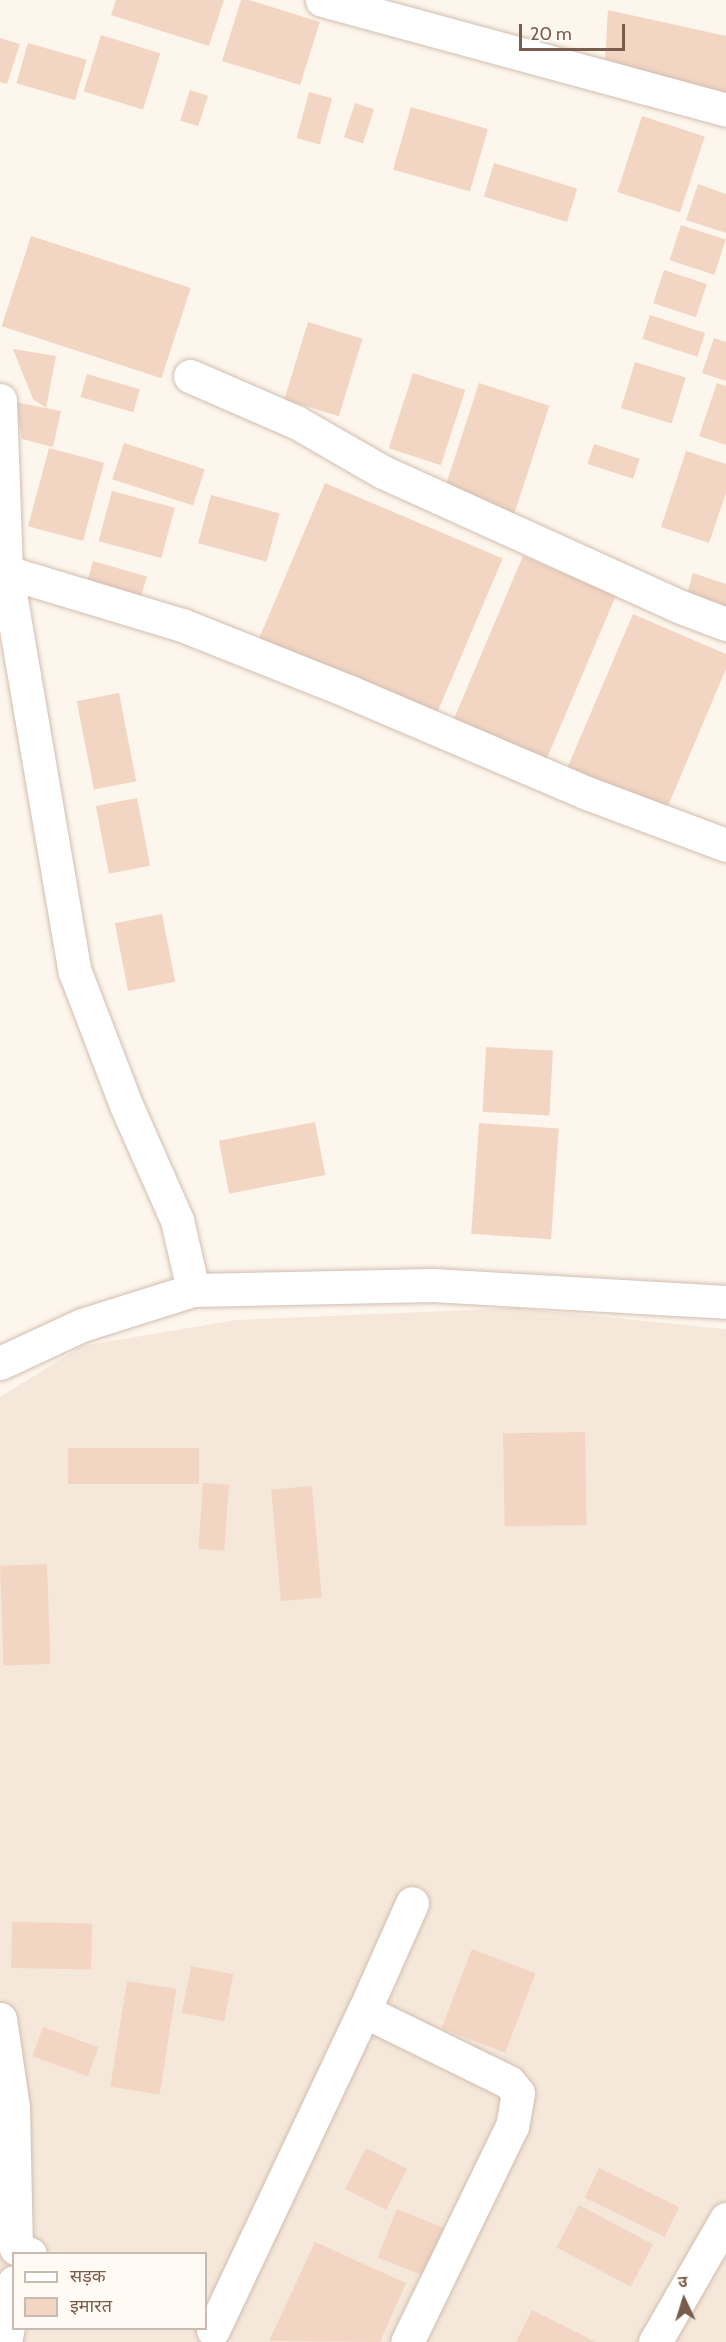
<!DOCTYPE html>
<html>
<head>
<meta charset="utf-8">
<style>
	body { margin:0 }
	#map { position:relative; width:726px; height:2342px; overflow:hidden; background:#fdf6ec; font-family:Cabin,"Noto Sans Devanagari",sans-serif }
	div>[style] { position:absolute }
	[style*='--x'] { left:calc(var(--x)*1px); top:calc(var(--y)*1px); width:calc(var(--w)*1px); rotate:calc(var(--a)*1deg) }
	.residential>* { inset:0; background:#f5e8da }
	.building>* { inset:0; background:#f3d5c3; transform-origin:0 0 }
	.roads { filter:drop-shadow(0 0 2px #d1beb0) drop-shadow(0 0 2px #d1beb0) }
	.minor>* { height:33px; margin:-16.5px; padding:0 16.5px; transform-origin:16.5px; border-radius:16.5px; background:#fff }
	span { translate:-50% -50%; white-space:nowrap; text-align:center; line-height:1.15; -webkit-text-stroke:6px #fffaf3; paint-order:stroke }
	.legend { position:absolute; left:12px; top:2252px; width:195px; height:78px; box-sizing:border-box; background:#fffaf3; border:2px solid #cabbb1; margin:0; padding:8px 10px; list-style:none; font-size:18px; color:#7a5c4d }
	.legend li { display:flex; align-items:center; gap:12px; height:30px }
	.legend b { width:30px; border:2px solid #cabbb1 }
	.north { position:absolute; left:654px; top:2270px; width:60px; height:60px; -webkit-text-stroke:4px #fffaf3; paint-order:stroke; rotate:356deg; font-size:16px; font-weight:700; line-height:24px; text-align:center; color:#7a5c4d }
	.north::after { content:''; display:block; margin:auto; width:21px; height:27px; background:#7a5c4d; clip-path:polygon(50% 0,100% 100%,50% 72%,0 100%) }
	.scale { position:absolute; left:519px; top:24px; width:106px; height:27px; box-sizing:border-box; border:3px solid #7a5c4d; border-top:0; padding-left:8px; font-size:18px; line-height:21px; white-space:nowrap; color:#7a5c4d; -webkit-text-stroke:4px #fffaf3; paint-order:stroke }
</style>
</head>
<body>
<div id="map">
	<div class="residential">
		<i style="clip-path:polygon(evenodd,515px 1308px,726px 1329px,726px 2342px,0 2342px,0 1397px,82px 1346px,236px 1320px,515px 1308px,14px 2254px,206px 2254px,206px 2328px,14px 2328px,14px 2254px)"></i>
	</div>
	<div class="building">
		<i style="clip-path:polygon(116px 0,224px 0,209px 46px,111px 15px)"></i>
		<i style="clip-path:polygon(241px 0,249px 0,320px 22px,300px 85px,222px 61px)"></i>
		<i style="clip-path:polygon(608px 10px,726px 36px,726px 98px,605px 59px)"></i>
		<i style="left:101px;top:35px;width:62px;height:59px;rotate:17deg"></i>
		<i style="clip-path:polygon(0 38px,20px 44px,7px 84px,0 82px)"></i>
		<i style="left:28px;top:43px;width:61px;height:42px;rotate:16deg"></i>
		<i style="left:190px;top:90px;width:19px;height:32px;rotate:18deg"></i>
		<i style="left:309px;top:92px;width:24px;height:48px;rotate:15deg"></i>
		<i style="left:355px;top:103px;width:20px;height:36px;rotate:18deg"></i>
		<i style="left:411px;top:107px;width:80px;height:65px;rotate:16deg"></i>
		<i style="left:642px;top:116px;width:66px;height:80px;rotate:18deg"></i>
		<i style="left:494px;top:163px;width:87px;height:35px;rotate:17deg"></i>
		<i style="clip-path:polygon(698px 184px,726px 194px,726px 233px,686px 220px)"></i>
		<i style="left:681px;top:225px;width:47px;height:37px;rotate:18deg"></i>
		<i style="left:31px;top:236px;width:168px;height:95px;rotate:18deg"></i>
		<i style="left:664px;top:270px;width:45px;height:35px;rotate:18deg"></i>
		<i style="left:650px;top:315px;width:58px;height:25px;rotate:18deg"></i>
		<i style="left:308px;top:322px;width:57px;height:81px;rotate:17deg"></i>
		<i style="clip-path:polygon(714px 338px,726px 342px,726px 381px,702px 373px)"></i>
		<i style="clip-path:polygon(13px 349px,56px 356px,46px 408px,33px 399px)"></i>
		<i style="left:635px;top:362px;width:53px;height:48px;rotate:17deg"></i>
		<i style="left:413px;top:373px;width:55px;height:79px;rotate:18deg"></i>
		<i style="left:87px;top:374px;width:55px;height:24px;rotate:16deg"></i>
		<i style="left:479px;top:383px;width:74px;height:115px;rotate:18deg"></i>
		<i style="clip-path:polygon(717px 383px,726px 386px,726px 445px,699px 436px)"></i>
		<i style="clip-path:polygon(15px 402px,61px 411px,53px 447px,22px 439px)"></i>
		<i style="left:124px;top:443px;width:85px;height:38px;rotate:18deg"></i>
		<i style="left:594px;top:444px;width:48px;height:21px;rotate:18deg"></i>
		<i style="left:49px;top:448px;width:57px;height:81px;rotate:15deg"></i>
		<i style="clip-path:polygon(686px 451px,726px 464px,726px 493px,709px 543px,661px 527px)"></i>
		<i style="left:325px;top:483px;width:193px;height:176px;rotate:23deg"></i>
		<i style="left:112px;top:491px;width:65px;height:52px;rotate:15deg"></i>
		<i style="left:211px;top:495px;width:71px;height:50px;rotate:15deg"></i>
		<i style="left:523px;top:556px;width:101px;height:185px;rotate:23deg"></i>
		<i style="left:93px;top:561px;width:56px;height:28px;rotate:16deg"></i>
		<i style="clip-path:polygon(693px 573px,726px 584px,726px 616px,685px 601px)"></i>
		<i style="clip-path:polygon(633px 614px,726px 654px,726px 669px,662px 820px,563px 778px)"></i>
		<i style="left:119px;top:693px;width:90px;height:43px;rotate:79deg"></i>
		<i style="left:137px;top:798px;width:69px;height:42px;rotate:79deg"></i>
		<i style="left:162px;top:914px;width:69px;height:48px;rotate:79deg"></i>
		<i style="left:486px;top:1047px;width:67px;height:65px;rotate:3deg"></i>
		<i style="left:315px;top:1122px;width:54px;height:98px;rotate:79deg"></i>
		<i style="left:479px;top:1123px;width:80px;height:111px;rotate:4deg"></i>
		<i style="left:585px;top:1432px;width:93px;height:82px;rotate:89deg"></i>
		<i style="left:199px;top:1448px;width:36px;height:131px;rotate:90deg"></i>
		<i style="left:203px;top:1483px;width:26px;height:66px;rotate:4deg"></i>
		<i style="left:312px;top:1486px;width:112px;height:41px;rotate:85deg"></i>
		<i style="left:47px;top:1564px;width:100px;height:47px;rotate:88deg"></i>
		<i style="left:12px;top:1922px;width:80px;height:46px;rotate:1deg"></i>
		<i style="left:472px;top:1949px;width:68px;height:85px;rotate:21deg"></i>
		<i style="left:191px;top:1966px;width:43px;height:48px;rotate:11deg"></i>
		<i style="left:127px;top:1981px;width:50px;height:107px;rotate:9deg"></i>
		<i style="left:43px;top:2027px;width:59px;height:31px;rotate:20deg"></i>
		<i style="left:366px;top:2148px;width:46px;height:46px;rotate:27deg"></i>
		<i style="left:599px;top:2168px;width:89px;height:33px;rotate:26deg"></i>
		<i style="left:579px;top:2205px;width:84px;height:48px;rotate:28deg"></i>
		<i style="left:397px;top:2209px;width:54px;height:52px;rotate:22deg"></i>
		<i style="clip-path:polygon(315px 2242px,406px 2283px,380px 2342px,269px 2341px)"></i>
		<i style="clip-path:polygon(532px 2310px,596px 2342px,516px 2342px)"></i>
	</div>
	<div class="roads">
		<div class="minor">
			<i style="--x:322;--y:0;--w:419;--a:15.2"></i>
			<i style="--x:190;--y:376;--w:116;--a:23.5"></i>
			<i style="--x:296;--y:422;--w:100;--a:29.9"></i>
			<i style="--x:383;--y:472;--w:327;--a:24.4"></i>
			<i style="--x:681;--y:607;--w:48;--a:20.7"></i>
			<i style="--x:0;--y:400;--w:170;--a:88"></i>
			<i style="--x:6;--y:570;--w:408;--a:80.3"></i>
			<i style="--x:75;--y:972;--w:142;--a:69"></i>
			<i style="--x:126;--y:1105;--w:126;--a:66.1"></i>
			<i style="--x:177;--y:1220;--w:72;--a:77.1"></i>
			<i style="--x:0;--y:570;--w:190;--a:16.8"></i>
			<i style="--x:182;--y:625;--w:181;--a:21.7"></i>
			<i style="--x:350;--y:692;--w:258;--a:23.1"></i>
			<i style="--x:587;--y:793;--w:148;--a:20.5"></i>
			<i style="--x:0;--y:1363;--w:90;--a:-24.9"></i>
			<i style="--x:82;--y:1325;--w:116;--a:-17.5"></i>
			<i style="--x:193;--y:1290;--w:240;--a:-1.2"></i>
			<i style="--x:433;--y:1285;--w:293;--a:3.3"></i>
			<i style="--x:364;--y:2011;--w:161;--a:26.1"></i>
			<i style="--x:509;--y:2082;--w:14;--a:51"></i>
			<i style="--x:518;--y:2093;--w:34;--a:100"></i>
			<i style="--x:512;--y:2126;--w:240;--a:115.9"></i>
			<i style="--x:0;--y:2019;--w:89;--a:81.6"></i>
			<i style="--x:13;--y:2107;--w:141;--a:88.8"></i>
			<i style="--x:16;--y:2248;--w:15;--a:23"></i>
			<i style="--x:213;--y:2330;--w:353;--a:-64.7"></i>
			<i style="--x:364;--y:2011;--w:118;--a:-66"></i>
			<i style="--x:5;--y:2342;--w:31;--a:-79"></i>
			<i style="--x:11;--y:2312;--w:30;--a:-84"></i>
			<i style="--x:655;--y:2342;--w:142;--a:-60"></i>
		</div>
	</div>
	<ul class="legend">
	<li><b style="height:8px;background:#fff"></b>सड़क</li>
	<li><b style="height:16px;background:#f3d5c3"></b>इमारत</li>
	</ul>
	<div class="north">उ</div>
	<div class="scale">20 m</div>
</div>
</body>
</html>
